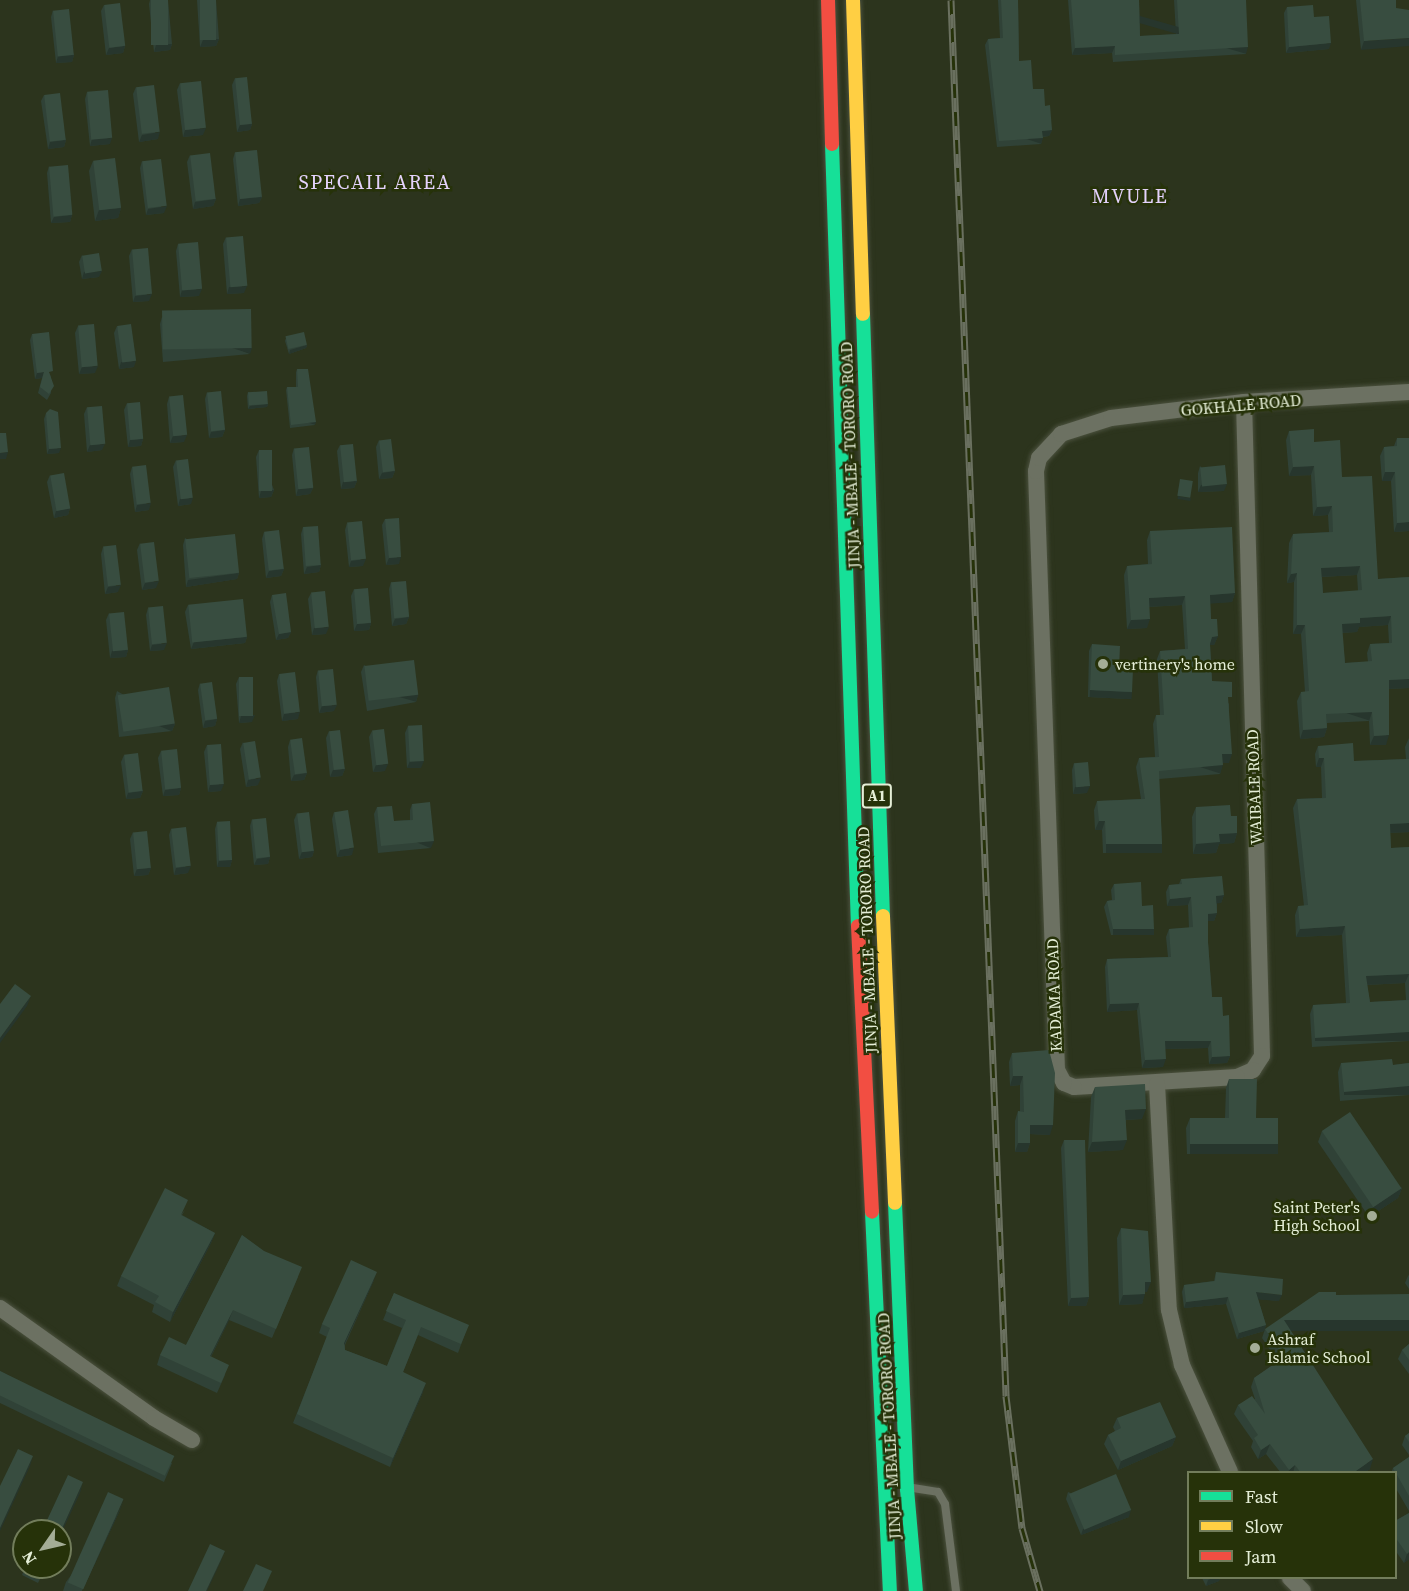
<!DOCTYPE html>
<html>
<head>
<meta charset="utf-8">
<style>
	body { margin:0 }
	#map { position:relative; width:1409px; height:1591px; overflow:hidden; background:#2c341d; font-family:"Source Serif 4",serif }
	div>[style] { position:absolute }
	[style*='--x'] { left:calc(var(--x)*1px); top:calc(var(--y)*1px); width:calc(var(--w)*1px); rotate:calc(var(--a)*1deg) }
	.roads { filter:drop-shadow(0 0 2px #4b513e) drop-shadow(0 0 2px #4b513e) }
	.lane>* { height:8px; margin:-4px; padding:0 4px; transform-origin:4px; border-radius:4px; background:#6c7162 }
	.street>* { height:16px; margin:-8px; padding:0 8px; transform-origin:8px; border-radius:8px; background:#6c7162 }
	.fast>* { height:14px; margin:-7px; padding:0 7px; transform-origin:7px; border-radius:7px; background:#16e098 }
	.slow>* { height:14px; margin:-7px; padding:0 7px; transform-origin:7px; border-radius:7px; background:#ffcf43 }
	.jam>* { height:14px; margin:-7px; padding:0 7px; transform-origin:7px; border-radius:7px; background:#f24e42 }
	.rail>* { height:7px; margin-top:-3.5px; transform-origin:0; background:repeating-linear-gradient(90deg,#263209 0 14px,#6a705f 0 28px); box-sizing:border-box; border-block:2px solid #6a705f }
	.wall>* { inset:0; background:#304237 }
	.shaded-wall>* { inset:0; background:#27362d; transform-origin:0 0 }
	.building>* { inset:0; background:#384d40; transform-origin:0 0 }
	.dots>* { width:16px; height:16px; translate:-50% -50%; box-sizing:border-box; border:3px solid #263209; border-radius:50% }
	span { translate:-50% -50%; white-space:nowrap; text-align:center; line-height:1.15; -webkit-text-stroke:5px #263209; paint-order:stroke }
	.shield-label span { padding:2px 4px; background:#263209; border:2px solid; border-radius:4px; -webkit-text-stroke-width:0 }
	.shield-label { font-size:15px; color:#e5eed7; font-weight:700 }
	.street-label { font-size:16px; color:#e5eed7 }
	.poi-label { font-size:16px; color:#e5eed7 }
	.left { translate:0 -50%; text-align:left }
	.right { translate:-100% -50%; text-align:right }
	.quarter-label { font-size:20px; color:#e4d2fc; letter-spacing:1.5px }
	.legend { position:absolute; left:1187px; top:1471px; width:210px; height:108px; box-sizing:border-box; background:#263209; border:2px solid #727d5b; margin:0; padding:8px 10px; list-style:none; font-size:18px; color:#e5eed7 }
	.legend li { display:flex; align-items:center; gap:12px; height:30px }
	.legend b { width:30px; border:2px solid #727d5b }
	.north { position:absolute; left:12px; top:1519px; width:60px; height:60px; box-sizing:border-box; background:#263209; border:2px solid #727d5b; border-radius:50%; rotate:236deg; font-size:16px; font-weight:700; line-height:24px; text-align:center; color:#e5eed7 }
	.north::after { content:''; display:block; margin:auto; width:21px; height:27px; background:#a4ad96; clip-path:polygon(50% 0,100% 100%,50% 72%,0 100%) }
</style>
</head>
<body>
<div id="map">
	<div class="roads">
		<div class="lane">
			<i style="--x:913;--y:1488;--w:25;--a:9"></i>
			<i style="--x:938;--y:1492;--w:14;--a:60"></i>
			<i style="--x:945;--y:1504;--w:88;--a:82.8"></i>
		</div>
		<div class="street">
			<i style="--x:1244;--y:402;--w:654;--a:88.42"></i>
			<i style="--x:1262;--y:1056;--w:17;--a:123"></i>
			<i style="--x:1253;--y:1070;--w:17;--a:156"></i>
			<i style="--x:1237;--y:1077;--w:163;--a:176.5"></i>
			<i style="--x:1074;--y:1087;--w:11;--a:-158"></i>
			<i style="--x:1064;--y:1083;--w:15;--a:-118"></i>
			<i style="--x:1057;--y:1070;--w:599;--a:-92.01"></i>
			<i style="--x:1036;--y:471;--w:13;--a:-77"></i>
			<i style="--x:1039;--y:458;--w:33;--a:-47"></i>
			<i style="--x:1061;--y:434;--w:52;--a:-17.7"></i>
			<i style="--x:1111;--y:418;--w:134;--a:-6.9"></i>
			<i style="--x:1244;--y:402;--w:165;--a:-3.5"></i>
			<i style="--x:1157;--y:1084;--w:226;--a:87"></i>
			<i style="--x:1169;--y:1310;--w:57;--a:76.7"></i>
			<i style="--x:1182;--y:1365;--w:117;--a:65.8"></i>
			<i style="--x:0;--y:1308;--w:189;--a:35.5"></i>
			<i style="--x:154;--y:1418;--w:44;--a:30.1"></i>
			<i style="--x:1290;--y:1578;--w:18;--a:45"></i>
		</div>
		<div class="fast">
			<i style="--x:832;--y:144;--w:782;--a:88.1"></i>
			<i style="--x:863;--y:314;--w:602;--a:88.1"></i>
			<i style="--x:895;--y:1203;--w:286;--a:87.6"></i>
			<i style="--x:907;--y:1489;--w:102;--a:85"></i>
			<i style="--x:872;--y:1212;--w:379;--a:87.3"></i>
		</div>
		<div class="slow">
			<i style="--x:853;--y:0;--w:314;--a:88.2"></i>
			<i style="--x:883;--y:916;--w:287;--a:87.6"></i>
		</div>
		<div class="jam">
			<i style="--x:828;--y:0;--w:144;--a:88.4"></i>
			<i style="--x:858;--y:926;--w:286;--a:87.2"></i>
		</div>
	</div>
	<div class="rail">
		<i style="--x:951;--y:0;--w:1397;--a:87.74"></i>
		<i style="--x:1006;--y:1396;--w:133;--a:83.1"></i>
		<i style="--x:1022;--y:1528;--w:66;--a:74.1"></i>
	</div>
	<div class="wall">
		<i style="clip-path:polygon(150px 0,168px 0,172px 44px,170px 50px,154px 52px,149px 4px)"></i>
		<i style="clip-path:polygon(197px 0,216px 0,219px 39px,216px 46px,200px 47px)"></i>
		<i style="clip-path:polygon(998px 0,1018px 0,1019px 61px,1033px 89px,1045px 106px,1052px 130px,1049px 136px,1043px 137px,1041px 144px,997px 147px,985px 45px,988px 39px,1000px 38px)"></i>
		<i style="clip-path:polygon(1068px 0,1139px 0,1140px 36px,1176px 34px,1174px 0,1246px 0,1246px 54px,1113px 62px,1112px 53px,1072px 55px)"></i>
		<i style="clip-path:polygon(1356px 0,1396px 0,1361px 50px)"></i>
		<i style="clip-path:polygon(104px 5px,125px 46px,123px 53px,106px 55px,101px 11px)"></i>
		<i style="clip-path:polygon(1287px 7px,1314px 17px,1329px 49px,1286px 53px,1284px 13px)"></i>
		<i style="clip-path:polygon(53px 10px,74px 55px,72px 62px,56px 63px,51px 17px)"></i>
		<i style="clip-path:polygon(235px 78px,252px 124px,250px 130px,237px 132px,232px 85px)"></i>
		<i style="clip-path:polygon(180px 83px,203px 135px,183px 137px,177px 90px)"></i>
		<i style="clip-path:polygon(136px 87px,158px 139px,139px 142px,133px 94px)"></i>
		<i style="clip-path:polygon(87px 92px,110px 144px,90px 146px,85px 99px)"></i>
		<i style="clip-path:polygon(44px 95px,66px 140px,64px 147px,48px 149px,41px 101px)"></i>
		<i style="clip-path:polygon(235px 152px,262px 197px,259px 203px,238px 206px,233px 159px)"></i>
		<i style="clip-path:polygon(190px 155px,216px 199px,213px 206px,193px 209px,187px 162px)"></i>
		<i style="clip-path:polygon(93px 161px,121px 208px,118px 218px,95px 221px,89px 171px)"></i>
		<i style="clip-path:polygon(142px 161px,164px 213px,146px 215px,140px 168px)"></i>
		<i style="clip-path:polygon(49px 166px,72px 215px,70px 222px,51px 223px,47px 173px)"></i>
		<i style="clip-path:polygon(226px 237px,244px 293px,227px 294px,223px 244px)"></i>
		<i style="clip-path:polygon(178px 244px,199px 296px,180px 297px,176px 251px)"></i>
		<i style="clip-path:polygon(132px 249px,149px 301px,133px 302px,129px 256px)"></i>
		<i style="clip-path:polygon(82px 255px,99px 277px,82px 279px,79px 262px)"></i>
		<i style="clip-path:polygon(162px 317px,250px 354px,163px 362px,160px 324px)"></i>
		<i style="clip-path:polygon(78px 326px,95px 373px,79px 374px,75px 333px)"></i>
		<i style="clip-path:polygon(117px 326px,134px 367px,119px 369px,114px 333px)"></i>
		<i style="clip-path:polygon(32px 334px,51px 377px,51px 393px,47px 400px,38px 393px,42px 378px,35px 379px,30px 340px)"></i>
		<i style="clip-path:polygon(286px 338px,307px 345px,306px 348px,289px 354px,285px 341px)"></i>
		<i style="clip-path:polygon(297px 369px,315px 425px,290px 428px,286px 390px,287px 387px,296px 387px,296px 372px)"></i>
		<i style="clip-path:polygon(207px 392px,225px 430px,222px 437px,209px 438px,205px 399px)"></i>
		<i style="clip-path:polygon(248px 392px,268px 404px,267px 407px,248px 409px,247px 396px)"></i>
		<i style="clip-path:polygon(169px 397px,184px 442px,170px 443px,167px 404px)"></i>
		<i style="clip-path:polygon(127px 403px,143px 439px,141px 446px,128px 447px,124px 410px)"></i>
		<i style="clip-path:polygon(87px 407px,102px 450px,87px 452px,84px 414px)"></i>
		<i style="clip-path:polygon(46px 413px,59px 453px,47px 454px,44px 419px)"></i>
		<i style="clip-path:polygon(evenodd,1289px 431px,1314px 442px,1342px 477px,1378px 579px,1409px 577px,1409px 688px,1389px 689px,1386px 745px,1370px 745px,1369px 721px,1327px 723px,1327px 728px,1324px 737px,1300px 739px,1297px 701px,1301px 692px,1305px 692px,1301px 634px,1293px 634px,1294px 582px,1287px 583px,1289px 543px,1293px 534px,1329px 532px,1328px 515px,1313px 516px,1311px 475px,1289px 476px,1286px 440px,1289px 431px,1357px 575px,1358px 591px,1323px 593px,1322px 577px,1357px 575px,1289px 431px,1388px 625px,1389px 643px,1370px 644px,1367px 653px,1368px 662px,1345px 663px,1342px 633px,1357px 632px,1359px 627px,1388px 625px)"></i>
		<i style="clip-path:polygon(1397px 438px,1409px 438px,1409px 531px,1394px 532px,1391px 481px,1382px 481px,1380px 456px,1384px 447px,1394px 446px)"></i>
		<i style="clip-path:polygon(379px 440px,395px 471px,392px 478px,379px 479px,376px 447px)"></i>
		<i style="clip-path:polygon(340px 445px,357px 481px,354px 488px,341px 489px,337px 451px)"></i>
		<i style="clip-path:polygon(294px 448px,313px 488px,310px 494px,296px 496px,292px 455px)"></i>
		<i style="clip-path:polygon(259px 450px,274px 490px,271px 497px,259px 498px,256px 457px)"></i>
		<i style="clip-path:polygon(176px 460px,191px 504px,178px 506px,173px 467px)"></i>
		<i style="clip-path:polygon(1200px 466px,1224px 491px,1198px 492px,1198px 473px)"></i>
		<i style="clip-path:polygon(132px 467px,149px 510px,135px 512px,130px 474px)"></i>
		<i style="clip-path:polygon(50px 475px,70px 508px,68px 515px,54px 518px,47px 482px)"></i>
		<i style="clip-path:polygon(385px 519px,399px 564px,386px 565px,382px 525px)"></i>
		<i style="clip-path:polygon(347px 523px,363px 566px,349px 567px,345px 530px)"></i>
		<i style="clip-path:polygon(303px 527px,321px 565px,319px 572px,304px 574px,301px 534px)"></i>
		<i style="clip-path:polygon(1150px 531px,1235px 593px,1232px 602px,1210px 603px,1211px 619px,1218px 636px,1214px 645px,1210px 645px,1212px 681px,1229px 704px,1229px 763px,1223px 763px,1220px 774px,1159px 779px,1162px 844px,1159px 853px,1103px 853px,1102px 830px,1095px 830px,1094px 810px,1097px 801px,1141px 799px,1136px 767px,1139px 758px,1155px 757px,1153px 724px,1156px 715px,1160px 715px,1157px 659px,1160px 651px,1185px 649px,1182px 605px,1149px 607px,1147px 628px,1127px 629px,1124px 575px,1127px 566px,1148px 564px,1147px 540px)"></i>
		<i style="clip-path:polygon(264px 532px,284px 569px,281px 576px,266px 578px,262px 539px)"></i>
		<i style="clip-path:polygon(185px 538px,239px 573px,237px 579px,186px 587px,183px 545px)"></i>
		<i style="clip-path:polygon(140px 543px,156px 588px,142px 590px,137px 550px)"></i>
		<i style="clip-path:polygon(103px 547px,118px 592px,105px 594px,101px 554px)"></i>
		<i style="clip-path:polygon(391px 582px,409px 617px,406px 624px,392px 626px,389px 589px)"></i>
		<i style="clip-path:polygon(354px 589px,371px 623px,369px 630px,354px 631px,351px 596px)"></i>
		<i style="clip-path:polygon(311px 593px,326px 634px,312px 635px,308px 599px)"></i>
		<i style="clip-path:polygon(272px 595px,291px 632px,288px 638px,276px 640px,270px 602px)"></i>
		<i style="clip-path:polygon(188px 605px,247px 637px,245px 643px,191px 649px,185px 612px)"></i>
		<i style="clip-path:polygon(148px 608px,164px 650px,150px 651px,146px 615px)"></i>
		<i style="clip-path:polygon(109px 613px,128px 650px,126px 657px,110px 658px,106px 620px)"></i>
		<i style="clip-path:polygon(1092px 644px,1119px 668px,1132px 692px,1129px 699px,1088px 697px,1089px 651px)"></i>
		<i style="clip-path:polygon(364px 665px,418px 695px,416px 702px,367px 711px,361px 672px)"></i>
		<i style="clip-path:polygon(318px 670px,334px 711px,319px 713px,316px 677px)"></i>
		<i style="clip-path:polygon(279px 674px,298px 719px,282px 721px,277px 681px)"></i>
		<i style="clip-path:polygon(239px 677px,252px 722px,239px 723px,236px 684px)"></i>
		<i style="clip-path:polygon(200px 683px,217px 719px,215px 726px,203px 728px,198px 690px)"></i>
		<i style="clip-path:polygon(117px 691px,175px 724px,172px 731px,119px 737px,115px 698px)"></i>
		<i style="clip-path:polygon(408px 726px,421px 768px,407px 768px,405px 733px)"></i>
		<i style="clip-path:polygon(329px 731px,345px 769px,342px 776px,330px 777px,326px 738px)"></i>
		<i style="clip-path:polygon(372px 731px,385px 771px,373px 772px,369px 737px)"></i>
		<i style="clip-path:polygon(evenodd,1409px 738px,1409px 832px,1390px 833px,1391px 848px,1409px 847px,1409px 1041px,1312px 1047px,1310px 1014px,1313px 1005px,1346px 1003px,1342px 935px,1296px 937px,1295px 915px,1298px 906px,1304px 906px,1293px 808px,1297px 799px,1322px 798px,1321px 767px,1316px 767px,1315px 754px,1318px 746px,1354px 761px,1406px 759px,1405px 747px,1409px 738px,1405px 983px,1406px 1000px,1370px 1002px,1367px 985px,1405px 983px)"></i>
		<i style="clip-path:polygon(290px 740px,307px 773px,304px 780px,291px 781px,288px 747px)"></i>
		<i style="clip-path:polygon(243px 742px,258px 785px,246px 787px,240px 749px)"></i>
		<i style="clip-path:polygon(207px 745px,221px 791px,208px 792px,204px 752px)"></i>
		<i style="clip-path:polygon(161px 751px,181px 788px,179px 795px,163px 796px,158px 758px)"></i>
		<i style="clip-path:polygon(124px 755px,143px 791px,140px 798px,126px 799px,121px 762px)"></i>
		<i style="clip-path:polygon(1074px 763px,1087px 793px,1073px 794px,1072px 770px)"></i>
		<i style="clip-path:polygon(412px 804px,431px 848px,378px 853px,374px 814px,377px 807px,394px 821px,410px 820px,410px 810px)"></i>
		<i style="clip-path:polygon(1196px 807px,1231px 816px,1237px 833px,1234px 843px,1219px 844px,1216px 853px,1193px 854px,1192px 817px)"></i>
		<i style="clip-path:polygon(334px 812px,352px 855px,337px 857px,332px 819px)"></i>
		<i style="clip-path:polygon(297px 813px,314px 851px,312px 857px,299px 859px,294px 820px)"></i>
		<i style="clip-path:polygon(252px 819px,270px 857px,268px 864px,254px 865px,250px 826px)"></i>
		<i style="clip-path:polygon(217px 822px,232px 860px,230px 867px,217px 867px,215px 829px)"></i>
		<i style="clip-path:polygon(171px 829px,188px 873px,174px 875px,169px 835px)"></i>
		<i style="clip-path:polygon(133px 832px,151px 868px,148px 875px,134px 876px,130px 839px)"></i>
		<i style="clip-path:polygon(1181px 879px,1224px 895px,1221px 903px,1217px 903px,1217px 913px,1214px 921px,1208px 921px,1208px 942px,1212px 997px,1223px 1016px,1230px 1056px,1227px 1063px,1209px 1064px,1208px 1048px,1165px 1049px,1163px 1067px,1142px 1068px,1137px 1010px,1107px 1012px,1105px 967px,1107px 959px,1168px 957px,1166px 937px,1169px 929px,1189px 928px,1188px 905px,1167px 906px,1166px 892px,1169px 885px,1179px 884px)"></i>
		<i style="clip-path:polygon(1114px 884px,1142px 906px,1152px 935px,1111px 935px,1104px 907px,1107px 901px,1112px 900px,1111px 890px)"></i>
		<i style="clip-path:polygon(1012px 1053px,1050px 1135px,1030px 1134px,1030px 1143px,1027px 1152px,1015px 1152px,1015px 1121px,1018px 1111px,1020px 1112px,1020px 1085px,1010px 1086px,1009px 1062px)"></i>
		<i style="clip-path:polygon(1341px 1063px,1393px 1065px,1409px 1063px,1409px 1095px,1340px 1101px,1338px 1072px)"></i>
		<i style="clip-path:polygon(1229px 1079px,1256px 1118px,1275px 1154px,1187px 1154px,1186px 1128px,1190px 1118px,1225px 1118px,1226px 1088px)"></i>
		<i style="clip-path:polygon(1095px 1087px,1142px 1119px,1126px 1120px,1123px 1150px,1088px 1152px,1091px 1097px)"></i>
		<i style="clip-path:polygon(1322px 1131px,1402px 1188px,1398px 1198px,1369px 1217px,1318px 1142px)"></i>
		<i style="clip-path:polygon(1064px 1140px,1089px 1297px,1086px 1306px,1068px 1306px,1061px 1148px)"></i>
		<i style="clip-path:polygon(185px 1210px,182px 1215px,215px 1233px,211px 1243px,170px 1322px,152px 1312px,154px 1305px,117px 1286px,121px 1276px)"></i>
		<i style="clip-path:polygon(1121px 1228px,1147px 1292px,1145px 1292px,1142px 1304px,1119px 1305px,1117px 1238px)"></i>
		<i style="clip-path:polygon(242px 1235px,298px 1277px,272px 1338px,229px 1320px,211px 1357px,225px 1375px,217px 1393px,157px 1365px,160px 1355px,186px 1345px)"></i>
		<i style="clip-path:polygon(1216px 1272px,1279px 1301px,1258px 1299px,1266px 1325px,1264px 1331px,1237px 1339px,1226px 1304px,1184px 1308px,1182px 1292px,1184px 1285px,1214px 1281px)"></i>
		<i style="clip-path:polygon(1409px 1275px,1409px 1289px,1405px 1283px,1408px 1276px)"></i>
		<i style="clip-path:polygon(374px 1280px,345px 1345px,345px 1350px,387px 1366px,402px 1328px,383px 1320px,394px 1293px,465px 1334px,458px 1353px,418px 1335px,403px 1372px,423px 1392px,390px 1467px,293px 1423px,327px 1337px,319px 1333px,322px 1324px)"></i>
		<i style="clip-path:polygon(1265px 1329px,1289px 1330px,1370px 1469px,1364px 1473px,1281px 1473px,1266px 1454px,1258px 1459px,1251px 1447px,1253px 1441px,1234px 1414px,1238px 1405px,1255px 1399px,1251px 1387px,1254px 1378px,1278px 1362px,1262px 1338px)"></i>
		<i style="clip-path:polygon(1409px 1344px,1409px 1374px,1398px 1359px,1402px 1350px)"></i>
		<i style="clip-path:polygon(0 1371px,172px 1463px,164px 1482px,0 1403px)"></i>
		<i style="clip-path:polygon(1117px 1418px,1176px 1437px,1172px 1446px,1118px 1470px,1104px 1444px,1108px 1435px,1115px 1431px,1113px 1427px)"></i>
		<i style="clip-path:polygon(1409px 1433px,1409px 1455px,1402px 1445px,1405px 1436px)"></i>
		<i style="clip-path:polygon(1409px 1457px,1409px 1511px,1395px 1487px,1395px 1473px,1391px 1473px,1393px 1468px)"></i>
		<i style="clip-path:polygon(1068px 1492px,1129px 1517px,1081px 1535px,1066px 1499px)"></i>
		<i style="clip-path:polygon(120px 1510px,82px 1591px,63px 1591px,66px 1582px)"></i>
		<i style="clip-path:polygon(1409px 1513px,1409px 1559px,1404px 1563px,1395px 1550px,1395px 1521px)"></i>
		<i style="clip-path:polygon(25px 1567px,46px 1567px,38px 1583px,22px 1575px)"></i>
		<i style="clip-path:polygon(1202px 1578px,1220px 1578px,1219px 1581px,1206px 1586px)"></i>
	</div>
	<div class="shaded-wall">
		<i style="clip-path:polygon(1409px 38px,1409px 46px,1361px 50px,1364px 41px)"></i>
		<i style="clip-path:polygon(219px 39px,216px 46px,200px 47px,203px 40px)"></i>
		<i style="clip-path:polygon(1331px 43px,1329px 49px,1286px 53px,1289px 47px)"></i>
		<i style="clip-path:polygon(172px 44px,170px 50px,154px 52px,156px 45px)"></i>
		<i style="clip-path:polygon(125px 46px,123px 53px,106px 55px,109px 48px)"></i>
		<i style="clip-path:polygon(1115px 46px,1112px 53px,1072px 55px,1075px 48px)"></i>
		<i style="left:1248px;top:47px;width:7px;height:133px;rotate:106deg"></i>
		<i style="clip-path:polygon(74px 55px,72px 62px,56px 63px,58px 56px)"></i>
		<i style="clip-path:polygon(252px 124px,250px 130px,237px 132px,240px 125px)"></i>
		<i style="clip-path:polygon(206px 128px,203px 135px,183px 137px,185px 130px)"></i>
		<i style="clip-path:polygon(1052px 130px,1049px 136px,1040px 137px,1042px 131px)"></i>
		<i style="clip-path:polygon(160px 132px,158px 139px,139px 142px,142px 135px)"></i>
		<i style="clip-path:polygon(112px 138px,110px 144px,90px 146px,92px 139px)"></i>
		<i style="left:1043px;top:138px;width:6px;height:44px;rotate:108deg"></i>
		<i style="clip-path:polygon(66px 140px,64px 147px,48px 149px,50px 142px)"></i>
		<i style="clip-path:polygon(262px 197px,259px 203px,238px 206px,240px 199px)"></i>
		<i style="clip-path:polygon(216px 199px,213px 206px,193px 209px,195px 202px)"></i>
		<i style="clip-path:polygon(167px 206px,164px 213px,146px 215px,148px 209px)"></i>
		<i style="clip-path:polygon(121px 208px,118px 218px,95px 221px,99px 210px)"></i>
		<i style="clip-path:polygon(72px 215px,70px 222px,51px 223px,54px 217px)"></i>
		<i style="clip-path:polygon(102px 271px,99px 277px,82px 279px,84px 272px)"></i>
		<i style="clip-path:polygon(247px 286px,244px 293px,227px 294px,229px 287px)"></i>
		<i style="clip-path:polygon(202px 289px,199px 296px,180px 297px,182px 290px)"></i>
		<i style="clip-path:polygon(152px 294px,149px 301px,133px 302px,135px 296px)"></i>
		<i style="clip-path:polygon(307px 345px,306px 348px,289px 354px,290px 350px)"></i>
		<i style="left:252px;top:348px;width:6px;height:86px;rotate:108deg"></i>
		<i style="clip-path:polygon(136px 361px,134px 367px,119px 369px,121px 362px)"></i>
		<i style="clip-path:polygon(98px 366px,95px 373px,79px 374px,82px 367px)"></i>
		<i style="clip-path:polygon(44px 372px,42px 378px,35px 379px,37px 373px)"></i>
		<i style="clip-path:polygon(268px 404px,267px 407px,248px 409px,250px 406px)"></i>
		<i style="left:316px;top:422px;width:3px;height:25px;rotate:108deg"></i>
		<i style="clip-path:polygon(225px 430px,222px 437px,209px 438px,211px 432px)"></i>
		<i style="clip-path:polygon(187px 435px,184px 442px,170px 443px,173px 436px)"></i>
		<i style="clip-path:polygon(143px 439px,141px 446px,128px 447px,130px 440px)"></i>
		<i style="clip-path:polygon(105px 444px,102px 450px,87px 452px,90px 445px)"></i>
		<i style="clip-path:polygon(61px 448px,59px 453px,47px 454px,49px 449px)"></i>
		<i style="clip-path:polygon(8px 452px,6px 459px,0 459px,0 453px)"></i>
		<i style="clip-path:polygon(1314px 466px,1311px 475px,1289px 476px,1293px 467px)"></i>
		<i style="clip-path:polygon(395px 471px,392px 478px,379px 479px,382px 473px)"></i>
		<i style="clip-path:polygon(1385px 472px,1395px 472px,1391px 481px,1382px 481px)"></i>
		<i style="clip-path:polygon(357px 481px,354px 488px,341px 489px,343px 482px)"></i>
		<i style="clip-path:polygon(1227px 484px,1224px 491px,1198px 492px,1201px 485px)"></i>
		<i style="clip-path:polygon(313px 488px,310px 494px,296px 496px,298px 489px)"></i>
		<i style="clip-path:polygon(274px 490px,271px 497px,259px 498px,261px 491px)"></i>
		<i style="left:1178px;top:496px;width:13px;height:3px;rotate:9deg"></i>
		<i style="clip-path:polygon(193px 498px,191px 504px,178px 506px,180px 499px)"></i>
		<i style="clip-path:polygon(151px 503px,149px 510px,135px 512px,137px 505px)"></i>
		<i style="clip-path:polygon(1332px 506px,1328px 515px,1313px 516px,1317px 507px)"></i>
		<i style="clip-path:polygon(70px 508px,68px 515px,54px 518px,56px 511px)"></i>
		<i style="clip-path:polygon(1409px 522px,1409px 531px,1394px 532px,1397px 523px)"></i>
		<i style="clip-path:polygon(401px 557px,399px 564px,386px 565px,389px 558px)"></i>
		<i style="clip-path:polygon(366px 559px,363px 566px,349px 567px,351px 561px)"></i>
		<i style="clip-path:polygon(321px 565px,319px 572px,304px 574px,307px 567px)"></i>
		<i style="clip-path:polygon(1360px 566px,1357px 575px,1318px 577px,1321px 568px)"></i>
		<i style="clip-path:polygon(284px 569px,281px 576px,266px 578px,269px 571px)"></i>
		<i style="clip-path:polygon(239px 573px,237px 579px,186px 587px,188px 580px)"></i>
		<i style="clip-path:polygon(1297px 573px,1294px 582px,1287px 583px,1291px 574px)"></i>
		<i style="clip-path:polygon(159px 581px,156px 588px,142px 590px,145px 583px)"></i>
		<i style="clip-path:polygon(121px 585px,118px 592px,105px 594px,108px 587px)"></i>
		<i style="clip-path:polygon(1235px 593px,1232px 602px,1206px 604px,1210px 595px)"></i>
		<i style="clip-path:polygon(1185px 596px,1182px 605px,1146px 607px,1149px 598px)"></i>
		<i style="clip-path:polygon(1391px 616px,1388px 625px,1359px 627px,1357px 632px,1338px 633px,1342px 624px,1360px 618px)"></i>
		<i style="clip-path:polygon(409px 617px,406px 624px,392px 626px,395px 619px)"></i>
		<i style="clip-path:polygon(1150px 619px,1147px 628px,1127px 629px,1131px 620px)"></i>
		<i style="clip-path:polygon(371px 623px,369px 630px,354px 631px,357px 624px)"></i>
		<i style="clip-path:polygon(1297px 625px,1305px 625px,1301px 634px,1293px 634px)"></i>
		<i style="clip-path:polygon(329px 627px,326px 634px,312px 635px,314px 628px)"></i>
		<i style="clip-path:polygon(291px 632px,288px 638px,276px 640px,279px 634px)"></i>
		<i style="clip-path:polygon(1218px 636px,1214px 645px,1209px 645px,1212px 637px)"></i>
		<i style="clip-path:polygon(247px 637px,245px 643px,191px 649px,194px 642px)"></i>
		<i style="clip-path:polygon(167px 643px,164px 650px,150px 651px,152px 645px)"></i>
		<i style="clip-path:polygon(128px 650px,126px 657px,110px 658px,112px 651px)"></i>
		<i style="clip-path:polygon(1409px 679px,1409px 688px,1386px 689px,1389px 680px)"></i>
		<i style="left:1090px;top:690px;width:42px;height:7px;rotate:3deg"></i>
		<i style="left:418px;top:695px;width:7px;height:50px;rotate:106deg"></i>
		<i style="clip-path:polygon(337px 705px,334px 711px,319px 713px,322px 706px)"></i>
		<i style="clip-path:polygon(300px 712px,298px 719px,282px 721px,284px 714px)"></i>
		<i style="left:1372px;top:712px;width:9px;height:46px;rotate:108deg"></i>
		<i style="clip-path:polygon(255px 715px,252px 722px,239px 723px,241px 716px)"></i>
		<i style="clip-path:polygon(217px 719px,215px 726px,203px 728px,205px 721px)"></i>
		<i style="left:175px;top:724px;width:8px;height:53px;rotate:113deg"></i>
		<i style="clip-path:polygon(1327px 728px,1324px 737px,1300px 739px,1303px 730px)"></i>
		<i style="clip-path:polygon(1389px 735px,1386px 745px,1370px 745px,1374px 736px)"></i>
		<i style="clip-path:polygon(1222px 754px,1232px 754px,1229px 763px,1219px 763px)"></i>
		<i style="clip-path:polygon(1319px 758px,1324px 758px,1321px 767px,1316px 767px)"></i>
		<i style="clip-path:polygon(410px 761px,424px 761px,421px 768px,407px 768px)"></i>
		<i style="clip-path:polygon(388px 764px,385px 771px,373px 772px,376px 765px)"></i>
		<i style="left:1223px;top:765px;width:9px;height:64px;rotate:108deg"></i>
		<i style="clip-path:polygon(345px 769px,342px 776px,330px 777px,333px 770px)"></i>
		<i style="clip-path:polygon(307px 773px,304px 780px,291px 781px,294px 775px)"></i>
		<i style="clip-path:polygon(261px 778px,258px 785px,246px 787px,248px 780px)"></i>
		<i style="clip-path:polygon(224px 784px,221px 791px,208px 792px,210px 785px)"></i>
		<i style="clip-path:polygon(1090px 786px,1087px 793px,1073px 794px,1075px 787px)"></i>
		<i style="clip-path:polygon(181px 788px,179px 795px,163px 796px,165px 790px)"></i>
		<i style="clip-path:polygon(143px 791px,140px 798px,126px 799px,128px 793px)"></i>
		<i style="clip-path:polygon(1099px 821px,1105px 821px,1102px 830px,1095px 830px)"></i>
		<i style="clip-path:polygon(1409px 823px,1409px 832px,1387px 833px,1390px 824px)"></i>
		<i style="clip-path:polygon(1237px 833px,1234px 843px,1219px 844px,1216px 853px,1193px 854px,1196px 844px,1219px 834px)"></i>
		<i style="left:434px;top:841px;width:8px;height:53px;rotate:113deg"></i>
		<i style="left:1106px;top:844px;width:56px;height:9px"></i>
		<i style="clip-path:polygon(354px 848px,352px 855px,337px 857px,340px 850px)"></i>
		<i style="clip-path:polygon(314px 851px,312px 857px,299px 859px,302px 852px)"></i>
		<i style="clip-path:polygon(270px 857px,268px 864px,254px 865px,257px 859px)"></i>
		<i style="clip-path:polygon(219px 860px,232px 860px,230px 867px,217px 867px)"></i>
		<i style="clip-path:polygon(191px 866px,188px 873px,174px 875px,176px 868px)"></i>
		<i style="clip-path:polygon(151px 868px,148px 875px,134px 876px,137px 869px)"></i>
		<i style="clip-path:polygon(1224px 895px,1221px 903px,1213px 904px,1216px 896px)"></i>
		<i style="clip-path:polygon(1191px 897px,1188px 905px,1167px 906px,1170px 899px)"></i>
		<i style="clip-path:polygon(1217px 913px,1214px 921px,1205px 921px,1208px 914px)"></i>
		<i style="clip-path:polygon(1345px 926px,1342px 935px,1296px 937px,1300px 929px)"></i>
		<i style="left:1113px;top:929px;width:41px;height:6px"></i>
		<i style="clip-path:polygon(1409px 974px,1405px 983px,1363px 985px,1366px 976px)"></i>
		<i style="clip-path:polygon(31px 996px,27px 1006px,0 1043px,0 1038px)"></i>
		<i style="clip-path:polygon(1139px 1003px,1137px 1010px,1107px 1012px,1110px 1004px)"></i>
		<i style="left:1409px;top:1032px;width:9px;height:94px;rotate:90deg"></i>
		<i style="clip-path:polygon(1165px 1041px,1211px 1041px,1208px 1048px,1162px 1049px)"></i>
		<i style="clip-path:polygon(1230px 1056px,1227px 1063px,1209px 1064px,1212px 1057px)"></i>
		<i style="clip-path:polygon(1166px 1059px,1163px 1067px,1142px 1068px,1145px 1060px)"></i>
		<i style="clip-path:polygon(1013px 1076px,1023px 1076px,1020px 1085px,1010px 1086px)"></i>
		<i style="left:1409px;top:1086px;width:9px;height:65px;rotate:90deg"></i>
		<i style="clip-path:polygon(1146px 1109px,1142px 1119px,1122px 1120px,1125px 1110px)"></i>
		<i style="clip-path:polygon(1030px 1125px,1053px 1125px,1050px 1135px,1027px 1134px)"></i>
		<i style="clip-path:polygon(1127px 1140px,1123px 1150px,1088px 1152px,1092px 1142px)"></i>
		<i style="clip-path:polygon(1018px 1143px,1030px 1143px,1027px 1152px,1015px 1152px)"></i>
		<i style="left:1190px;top:1144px;width:88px;height:10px"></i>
		<i style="clip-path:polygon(1402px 1188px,1398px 1198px,1369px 1217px,1373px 1207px)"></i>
		<i style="clip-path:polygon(215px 1233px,211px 1243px,170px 1322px,173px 1312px)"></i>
		<i style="clip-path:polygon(377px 1272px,374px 1280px,341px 1352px,344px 1343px)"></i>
		<i style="clip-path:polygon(1145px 1282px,1151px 1282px,1147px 1292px,1141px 1292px)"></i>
		<i style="clip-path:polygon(1256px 1292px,1282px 1295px,1279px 1301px,1253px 1299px)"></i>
		<i style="clip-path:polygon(1145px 1294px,1142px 1304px,1119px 1305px,1123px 1295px)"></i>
		<i style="clip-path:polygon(1089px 1297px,1086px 1306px,1068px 1306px,1071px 1298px)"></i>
		<i style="clip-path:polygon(1228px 1297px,1226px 1304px,1184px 1308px,1186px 1302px)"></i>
		<i style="clip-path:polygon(233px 1310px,229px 1320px,206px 1366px,210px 1356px)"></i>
		<i style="left:1284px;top:1320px;width:125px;height:11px"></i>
		<i style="clip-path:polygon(1266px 1325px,1264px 1331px,1237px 1339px,1239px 1333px)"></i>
		<i style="clip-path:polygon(426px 1383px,423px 1392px,390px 1467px,393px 1458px)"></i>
		<i style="clip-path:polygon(1176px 1437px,1172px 1446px,1118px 1470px,1121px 1461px)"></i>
		<i style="clip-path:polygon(1270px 1444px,1266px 1454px,1258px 1459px,1261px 1450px)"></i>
		<i style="clip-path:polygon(33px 1456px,30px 1466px,0 1531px,0 1528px)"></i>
		<i style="clip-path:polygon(1373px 1459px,1370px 1469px,1364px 1473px,1353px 1473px)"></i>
		<i style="clip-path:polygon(1295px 1465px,1293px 1473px,1288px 1473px,1289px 1470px)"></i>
		<i style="clip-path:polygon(83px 1482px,80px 1493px,60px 1536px,60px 1533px)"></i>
		<i style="clip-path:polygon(124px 1499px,120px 1510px,82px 1591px)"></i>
		<i style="clip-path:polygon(1131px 1510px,1129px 1517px,1081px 1535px,1083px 1529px)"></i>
		<i style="clip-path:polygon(225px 1551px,221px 1561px,207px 1591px,206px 1591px)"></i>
		<i style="clip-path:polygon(1409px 1552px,1409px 1559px,1404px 1563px,1407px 1554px)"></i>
		<i style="clip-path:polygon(1213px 1578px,1220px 1578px,1219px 1581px,1206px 1586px,1208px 1580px)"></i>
	</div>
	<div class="building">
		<i style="left:151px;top:0;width:17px;height:45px"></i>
		<i style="left:200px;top:0;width:16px;height:40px"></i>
		<i style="clip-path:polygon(1001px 0,1018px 0,1019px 61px,1031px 60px,1033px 89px,1044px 89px,1045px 106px,1050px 105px,1052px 130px,1042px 131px,1043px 138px,999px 141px,988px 39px,1003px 38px)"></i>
		<i style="clip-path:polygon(1071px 0,1139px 0,1140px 36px,1179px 34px,1177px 0,1246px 0,1248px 47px,1115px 55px,1115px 46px,1075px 48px)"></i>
		<i style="clip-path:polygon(1360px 0,1396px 0,1396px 8px,1409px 10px,1409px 38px,1364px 41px)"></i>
		<i style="left:120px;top:3px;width:43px;height:16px;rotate:83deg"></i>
		<i style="clip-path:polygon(1313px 5px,1314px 17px,1329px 16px,1331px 43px,1289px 47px,1287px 7px)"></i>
		<i style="left:69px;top:9px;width:46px;height:16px;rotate:84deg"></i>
		<i style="left:247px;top:77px;width:47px;height:12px;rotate:84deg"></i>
		<i style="left:201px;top:81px;width:47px;height:21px;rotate:84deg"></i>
		<i style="left:154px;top:85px;width:47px;height:18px;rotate:83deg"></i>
		<i style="left:108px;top:90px;width:48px;height:21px;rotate:85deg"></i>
		<i style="left:60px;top:93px;width:47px;height:16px;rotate:83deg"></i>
		<i style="left:257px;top:150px;width:47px;height:22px;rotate:84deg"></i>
		<i style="left:210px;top:153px;width:46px;height:20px;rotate:83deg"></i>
		<i style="left:115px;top:158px;width:50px;height:22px;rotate:83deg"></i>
		<i style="left:161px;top:159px;width:47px;height:19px;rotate:83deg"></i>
		<i style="left:68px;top:165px;width:50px;height:19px;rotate:85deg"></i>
		<i style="left:243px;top:236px;width:50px;height:17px;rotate:85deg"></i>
		<i style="left:198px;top:242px;width:47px;height:20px;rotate:85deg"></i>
		<i style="left:148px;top:248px;width:46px;height:16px;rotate:85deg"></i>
		<i style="left:99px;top:253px;width:18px;height:17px;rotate:81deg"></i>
		<i style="left:251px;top:309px;width:39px;height:89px;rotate:89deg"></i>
		<i style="left:94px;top:324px;width:42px;height:16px;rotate:85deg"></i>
		<i style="left:131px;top:324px;width:37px;height:14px;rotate:82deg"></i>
		<i style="clip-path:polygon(49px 332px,53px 371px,49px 372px,54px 386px,49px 394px,40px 387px,44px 372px,37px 373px,32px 334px)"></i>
		<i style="left:304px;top:332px;width:13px;height:19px;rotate:77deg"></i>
		<i style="clip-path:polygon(297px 369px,308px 369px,316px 422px,291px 425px,287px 387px,298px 387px)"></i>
		<i style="left:221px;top:391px;width:39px;height:14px;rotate:84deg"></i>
		<i style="left:267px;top:391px;width:13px;height:19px;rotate:86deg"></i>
		<i style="left:183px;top:395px;width:40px;height:14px;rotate:84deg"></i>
		<i style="left:140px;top:402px;width:37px;height:13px;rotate:85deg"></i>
		<i style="left:102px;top:406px;width:38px;height:15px;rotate:85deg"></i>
		<i style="clip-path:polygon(50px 409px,58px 412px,61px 448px,49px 449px,46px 413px)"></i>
		<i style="clip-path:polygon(evenodd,1314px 429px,1314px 442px,1340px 440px,1342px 477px,1372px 476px,1378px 579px,1409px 577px,1409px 679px,1389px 680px,1389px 735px,1374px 736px,1372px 712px,1326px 714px,1327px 728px,1303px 730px,1301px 692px,1309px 691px,1305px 625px,1297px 625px,1297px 573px,1291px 574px,1293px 534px,1333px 532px,1332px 506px,1317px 507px,1314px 466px,1293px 467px,1289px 431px,1314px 429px,1360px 566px,1362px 590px,1323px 593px,1321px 568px,1360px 566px,1314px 429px,1391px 616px,1392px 643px,1370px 644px,1372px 661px,1345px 663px,1342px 624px,1360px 623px,1360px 618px,1391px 616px)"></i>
		<i style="clip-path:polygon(0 433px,6px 433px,8px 452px,0 453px)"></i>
		<i style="clip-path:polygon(1397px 438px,1409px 438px,1409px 522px,1397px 523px,1395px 472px,1385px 472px,1384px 447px,1397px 446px)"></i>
		<i style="left:391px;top:439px;width:32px;height:12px;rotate:83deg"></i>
		<i style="left:353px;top:444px;width:37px;height:13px;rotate:84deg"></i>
		<i style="left:309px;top:447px;width:41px;height:15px;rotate:84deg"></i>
		<i style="left:259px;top:450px;width:13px;height:41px"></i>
		<i style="left:188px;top:459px;width:39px;height:12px;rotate:83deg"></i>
		<i style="left:146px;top:465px;width:38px;height:14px;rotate:83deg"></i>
		<i style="left:1225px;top:465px;width:19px;height:25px;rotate:84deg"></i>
		<i style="left:64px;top:473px;width:36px;height:14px;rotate:80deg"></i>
		<i style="left:1180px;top:479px;width:13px;height:17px;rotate:9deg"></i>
		<i style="clip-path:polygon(399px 518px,401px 557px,389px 558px,385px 519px)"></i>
		<i style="left:362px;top:521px;width:38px;height:15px;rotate:84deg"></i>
		<i style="left:318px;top:526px;width:39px;height:15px;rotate:86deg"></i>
		<i style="clip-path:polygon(1232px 527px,1235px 593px,1210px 595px,1211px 619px,1217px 619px,1218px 636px,1212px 637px,1210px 644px,1212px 681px,1232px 682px,1232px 697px,1228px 697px,1232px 754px,1222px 754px,1223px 765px,1159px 771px,1162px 844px,1106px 844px,1105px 821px,1099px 821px,1097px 801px,1145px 799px,1139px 758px,1159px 757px,1156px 715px,1164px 715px,1160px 651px,1188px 649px,1185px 596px,1149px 598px,1150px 619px,1131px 620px,1127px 566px,1152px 564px,1150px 531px)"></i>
		<i style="left:279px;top:530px;width:39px;height:15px;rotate:83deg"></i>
		<i style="left:235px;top:534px;width:39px;height:50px;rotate:84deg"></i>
		<i style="left:154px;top:542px;width:39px;height:14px;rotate:83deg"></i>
		<i style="left:116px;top:545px;width:40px;height:13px;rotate:83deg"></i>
		<i style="left:406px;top:581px;width:36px;height:15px;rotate:85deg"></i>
		<i style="left:368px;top:588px;width:35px;height:14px;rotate:85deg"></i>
		<i style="left:325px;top:591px;width:36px;height:14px;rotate:84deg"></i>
		<i style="clip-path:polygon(286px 593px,291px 632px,279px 634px,272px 595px)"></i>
		<i style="left:243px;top:599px;width:38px;height:55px;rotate:84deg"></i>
		<i style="left:163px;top:606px;width:37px;height:15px;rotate:84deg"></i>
		<i style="left:124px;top:612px;width:38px;height:15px;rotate:84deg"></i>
		<i style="clip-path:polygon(1092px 644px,1120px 646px,1119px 668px,1133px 669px,1132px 692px,1090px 690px)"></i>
		<i style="left:414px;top:660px;width:35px;height:50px;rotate:83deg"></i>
		<i style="left:333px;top:669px;width:36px;height:15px;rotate:84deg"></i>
		<i style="left:295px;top:672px;width:40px;height:16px;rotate:83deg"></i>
		<i style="left:239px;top:677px;width:14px;height:39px"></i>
		<i style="left:212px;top:682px;width:37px;height:12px;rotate:82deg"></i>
		<i style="left:169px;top:687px;width:37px;height:52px;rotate:81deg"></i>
		<i style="left:422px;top:725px;width:36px;height:14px;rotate:87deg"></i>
		<i style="left:384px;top:729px;width:35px;height:12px;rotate:83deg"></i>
		<i style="left:340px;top:730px;width:39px;height:11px;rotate:83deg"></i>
		<i style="left:302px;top:738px;width:35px;height:12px;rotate:82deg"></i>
		<i style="left:255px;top:741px;width:37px;height:12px;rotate:81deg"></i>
		<i style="clip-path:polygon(1353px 743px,1354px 761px,1409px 759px,1409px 823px,1390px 824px,1391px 848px,1409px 847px,1409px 980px,1409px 974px,1366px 976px,1370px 1002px,1409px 1000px,1409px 1032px,1315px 1038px,1313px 1005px,1350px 1003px,1345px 926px,1300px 929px,1298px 906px,1308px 905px,1297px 799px,1326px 798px,1324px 758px,1319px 758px,1318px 746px)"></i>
		<i style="left:221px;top:744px;width:40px;height:14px;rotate:86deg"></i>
		<i style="left:177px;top:749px;width:39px;height:16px;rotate:84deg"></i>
		<i style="left:138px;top:753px;width:38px;height:14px;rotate:83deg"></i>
		<i style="left:1088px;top:762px;width:24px;height:14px;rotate:85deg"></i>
		<i style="clip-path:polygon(430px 802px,434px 841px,381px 846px,377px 807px,392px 806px,394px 821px,413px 820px,412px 804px)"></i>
		<i style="clip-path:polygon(1230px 805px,1231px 816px,1237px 816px,1237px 833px,1219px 834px,1220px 842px,1196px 844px,1196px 807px)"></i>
		<i style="left:348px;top:810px;width:38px;height:14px;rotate:81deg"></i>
		<i style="left:309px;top:812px;width:39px;height:12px;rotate:83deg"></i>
		<i style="left:266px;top:818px;width:39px;height:14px;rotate:84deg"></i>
		<i style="left:230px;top:821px;width:39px;height:13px;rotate:87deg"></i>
		<i style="left:186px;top:827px;width:39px;height:15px;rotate:83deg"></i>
		<i style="left:147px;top:831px;width:37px;height:14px;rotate:84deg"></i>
		<i style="clip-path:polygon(1222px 876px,1224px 895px,1216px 896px,1217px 913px,1208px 914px,1208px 942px,1212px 997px,1222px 997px,1223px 1016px,1229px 1015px,1230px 1056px,1212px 1057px,1211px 1041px,1165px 1041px,1166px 1059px,1145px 1060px,1139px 1003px,1110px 1004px,1107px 959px,1171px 957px,1169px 929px,1193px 927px,1191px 897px,1170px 899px,1169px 885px,1182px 884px,1181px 879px)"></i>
		<i style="clip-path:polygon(1141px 882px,1142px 906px,1153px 905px,1154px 929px,1113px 929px,1107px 901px,1115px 900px,1114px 884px)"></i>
		<i style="clip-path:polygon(15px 984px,31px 996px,0 1038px,0 1004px)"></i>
		<i style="clip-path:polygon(1049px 1050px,1055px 1073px,1053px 1125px,1030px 1125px,1030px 1143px,1018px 1143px,1018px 1111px,1024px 1112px,1023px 1076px,1013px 1076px,1012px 1053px)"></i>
		<i style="clip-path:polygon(1392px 1059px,1393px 1065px,1409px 1063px,1409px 1086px,1344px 1092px,1341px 1063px)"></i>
		<i style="clip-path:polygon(1229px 1079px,1257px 1079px,1256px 1118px,1278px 1118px,1278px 1144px,1190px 1144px,1190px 1118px,1229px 1118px)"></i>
		<i style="clip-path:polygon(1145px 1084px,1146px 1109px,1125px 1110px,1127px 1140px,1092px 1142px,1095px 1087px)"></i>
		<i style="left:1350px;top:1112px;width:92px;height:34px;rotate:56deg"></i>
		<i style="clip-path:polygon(1064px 1140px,1085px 1140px,1089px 1297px,1071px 1298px)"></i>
		<i style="clip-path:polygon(165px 1188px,188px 1200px,181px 1215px,215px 1233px,173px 1312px,155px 1302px,159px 1296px,121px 1276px)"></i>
		<i style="clip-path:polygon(1121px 1228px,1148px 1231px,1151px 1282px,1145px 1282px,1145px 1294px,1123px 1295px)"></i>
		<i style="clip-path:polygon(242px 1235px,264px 1251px,302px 1267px,276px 1329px,233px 1310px,210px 1356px,229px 1365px,221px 1383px,160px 1355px,169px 1337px,186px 1345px)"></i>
		<i style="clip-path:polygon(351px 1260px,377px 1272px,344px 1343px,345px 1350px,387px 1366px,406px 1320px,386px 1311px,394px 1293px,469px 1325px,461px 1344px,421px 1327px,403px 1372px,426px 1383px,393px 1458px,297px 1414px,330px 1328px,322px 1324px)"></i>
		<i style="clip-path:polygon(1216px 1272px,1283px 1279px,1282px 1295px,1256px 1292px,1266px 1325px,1239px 1333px,1228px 1297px,1186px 1302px,1184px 1285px,1215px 1281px)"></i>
		<i style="clip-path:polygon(1319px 1292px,1336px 1292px,1336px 1295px,1409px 1294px,1409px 1320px,1284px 1320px,1373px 1459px,1353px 1473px,1301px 1473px,1295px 1465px,1289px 1470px,1270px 1444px,1261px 1450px,1254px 1438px,1258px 1435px,1238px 1405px,1252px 1396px,1265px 1414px,1254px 1378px,1284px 1357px,1265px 1329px)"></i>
		<i style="clip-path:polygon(1409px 1344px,1409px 1360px,1402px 1350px)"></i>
		<i style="left:0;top:1371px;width:194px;height:22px;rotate:26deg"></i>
		<i style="clip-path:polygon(1160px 1402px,1176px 1437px,1121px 1461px,1108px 1435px,1121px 1428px,1117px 1418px)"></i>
		<i style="clip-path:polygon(1409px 1433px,1409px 1442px,1405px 1436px)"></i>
		<i style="clip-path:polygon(18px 1449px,33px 1456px,0 1528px,0 1486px)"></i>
		<i style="clip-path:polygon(1409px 1457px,1409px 1496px,1393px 1468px)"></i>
		<i style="left:1116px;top:1474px;width:39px;height:51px;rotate:67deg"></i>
		<i style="clip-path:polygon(68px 1475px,83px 1482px,60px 1533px,60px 1531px,42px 1531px)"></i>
		<i style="left:108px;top:1492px;width:17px;height:99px;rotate:24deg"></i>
		<i style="clip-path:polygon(1409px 1513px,1409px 1552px,1407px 1554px,1395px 1537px,1395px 1521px)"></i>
		<i style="clip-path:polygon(210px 1544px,225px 1551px,206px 1591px,188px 1591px)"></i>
		<i style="clip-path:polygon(256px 1564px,272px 1571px,263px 1591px,243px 1591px)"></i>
		<i style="clip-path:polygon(30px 1567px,45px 1567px,42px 1573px)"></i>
	</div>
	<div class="dots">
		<i style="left:1103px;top:664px;background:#a4ad96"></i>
		<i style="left:1372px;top:1216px;background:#a4ad96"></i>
		<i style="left:1255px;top:1348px;background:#a4ad96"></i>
	</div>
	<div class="shield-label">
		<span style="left:877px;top:796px">A1</span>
	</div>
	<div class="street-label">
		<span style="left:1241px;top:405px;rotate:-5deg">GOKHALE ROAD</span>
		<span style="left:850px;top:455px;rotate:-92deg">JINJA - MBALE - TORORO ROAD</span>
		<span style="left:1254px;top:787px;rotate:-92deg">WAIBALE ROAD</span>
		<span style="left:867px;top:940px;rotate:-92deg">JINJA - MBALE - TORORO ROAD</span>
		<span style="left:1054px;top:995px;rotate:-92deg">KADAMA ROAD</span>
		<span style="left:889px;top:1426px;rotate:-93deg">JINJA - MBALE - TORORO ROAD</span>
	</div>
	<div class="poi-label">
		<span class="left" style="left:1115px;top:664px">vertinery's home</span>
		<span class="right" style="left:1360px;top:1216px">Saint Peter's<br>High School</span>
		<span class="left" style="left:1267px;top:1348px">Ashraf<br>Islamic School</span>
	</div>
	<div class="quarter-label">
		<span style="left:375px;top:182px">SPECAIL AREA</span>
		<span style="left:1130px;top:196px">MVULE</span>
	</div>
	<ul class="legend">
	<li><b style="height:8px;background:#16e098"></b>Fast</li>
	<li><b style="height:8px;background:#ffcf43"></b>Slow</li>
	<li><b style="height:8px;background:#f24e42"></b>Jam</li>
	</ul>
	<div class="north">N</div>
</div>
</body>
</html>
